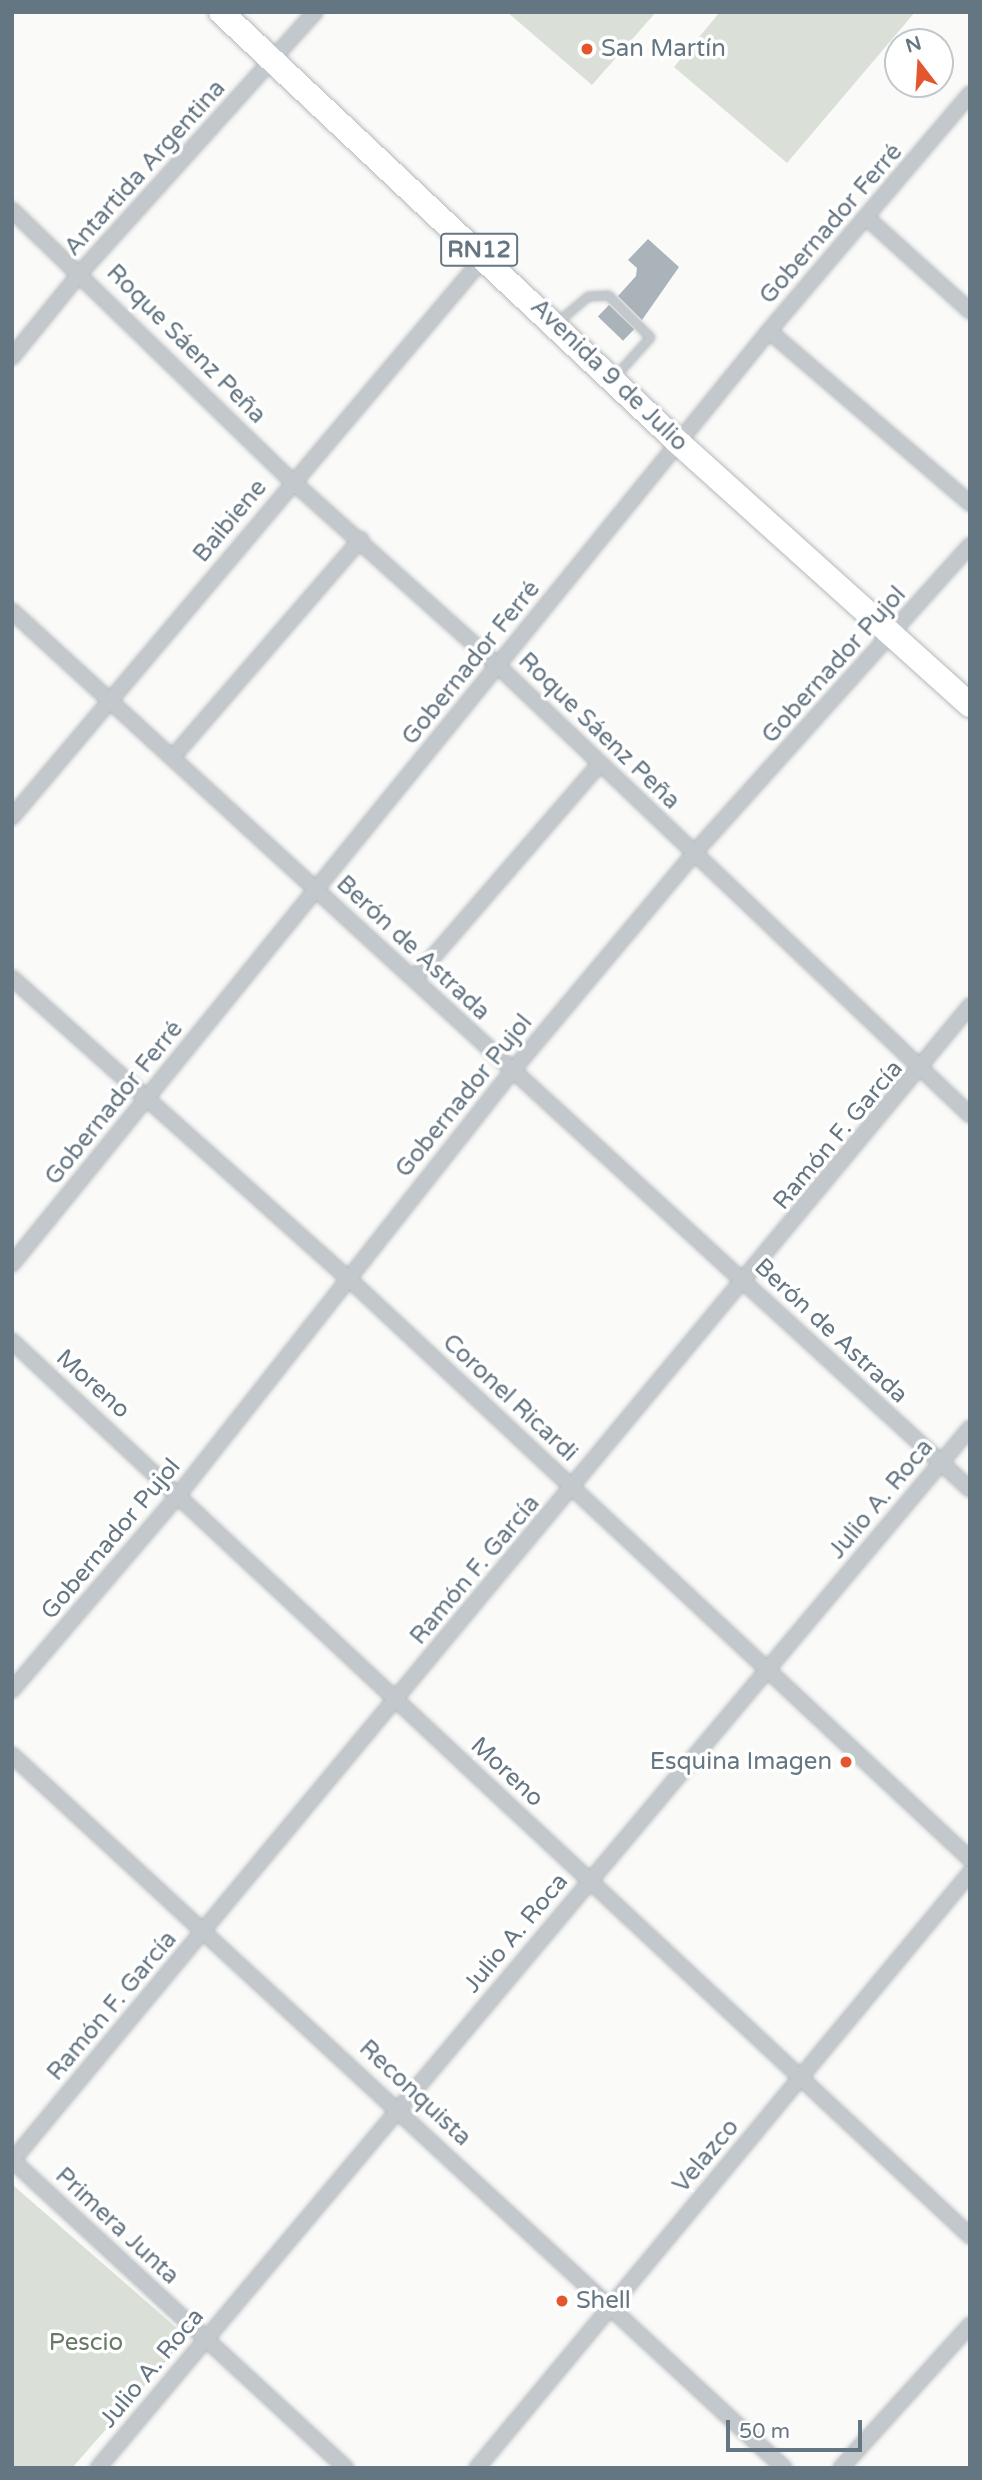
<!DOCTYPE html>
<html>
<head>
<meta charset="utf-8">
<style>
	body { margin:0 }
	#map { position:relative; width:982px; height:2480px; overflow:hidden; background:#fafaf8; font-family:"Varela Round",sans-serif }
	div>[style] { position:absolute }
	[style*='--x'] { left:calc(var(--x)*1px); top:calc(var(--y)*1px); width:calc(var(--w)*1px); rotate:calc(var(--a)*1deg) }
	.green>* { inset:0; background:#dadfd7 }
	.building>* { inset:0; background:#aab3b9; transform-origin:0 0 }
	.roads { filter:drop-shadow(0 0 2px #b4b9bd) drop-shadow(0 0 2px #b4b9bd) }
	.service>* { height:7px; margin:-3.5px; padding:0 3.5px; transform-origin:3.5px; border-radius:3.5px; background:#c3c8cc }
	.minor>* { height:14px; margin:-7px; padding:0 7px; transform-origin:7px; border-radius:7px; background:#c3c8cc }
	.trunk>* { height:24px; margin:-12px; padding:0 12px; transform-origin:12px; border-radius:12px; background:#fff }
	.dots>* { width:19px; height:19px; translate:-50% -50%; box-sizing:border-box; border:4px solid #fff; border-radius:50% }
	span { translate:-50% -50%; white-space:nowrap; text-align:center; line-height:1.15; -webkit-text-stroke:7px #fff; paint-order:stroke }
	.shield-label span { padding:2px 5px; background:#fff; border:2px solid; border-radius:5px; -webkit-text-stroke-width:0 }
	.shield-label { font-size:23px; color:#657683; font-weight:700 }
	.poi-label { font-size:24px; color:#657683 }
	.left { translate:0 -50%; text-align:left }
	.right { translate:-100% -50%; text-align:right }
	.street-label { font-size:24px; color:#657683 }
	.park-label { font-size:24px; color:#687a64 }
	.frame { position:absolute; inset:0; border:14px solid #657683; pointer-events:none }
	.north { position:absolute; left:884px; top:28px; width:70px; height:70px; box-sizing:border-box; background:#fff; border:2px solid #c1c8cd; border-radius:50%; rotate:343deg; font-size:19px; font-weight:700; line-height:28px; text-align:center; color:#657683 }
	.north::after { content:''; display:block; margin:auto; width:24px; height:32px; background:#e4572e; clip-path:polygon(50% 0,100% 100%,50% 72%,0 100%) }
	.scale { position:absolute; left:726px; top:2420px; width:136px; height:32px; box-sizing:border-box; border:4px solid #657683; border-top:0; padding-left:9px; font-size:21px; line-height:24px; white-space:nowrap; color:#657683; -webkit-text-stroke:5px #fff; paint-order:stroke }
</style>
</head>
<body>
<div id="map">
	<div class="green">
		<i style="clip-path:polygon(507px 12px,656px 12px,592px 85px)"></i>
		<i style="clip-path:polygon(720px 12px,915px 12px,787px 163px,674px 67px)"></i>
		<i style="clip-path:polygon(14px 2186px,187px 2337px,72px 2468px,12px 2468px)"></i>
	</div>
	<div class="building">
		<i style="clip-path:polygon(648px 239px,679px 267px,642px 320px,618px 296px,636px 276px,637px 268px,628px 260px)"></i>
		<i style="left:609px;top:305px;width:35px;height:16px;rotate:44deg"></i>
	</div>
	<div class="roads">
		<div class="service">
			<i style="--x:556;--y:323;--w:42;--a:-40.2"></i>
			<i style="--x:588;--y:296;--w:20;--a:-3"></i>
			<i style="--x:608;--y:295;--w:59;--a:45"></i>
			<i style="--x:650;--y:337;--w:52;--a:131.9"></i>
		</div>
		<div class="minor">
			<i style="--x:12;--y:210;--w:390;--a:44.1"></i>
			<i style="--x:292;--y:481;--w:277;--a:41.9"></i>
			<i style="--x:498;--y:666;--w:651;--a:43.57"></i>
			<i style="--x:867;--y:218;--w:139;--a:42.1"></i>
			<i style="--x:769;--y:331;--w:265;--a:40.6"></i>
			<i style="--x:12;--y:357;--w:109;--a:-50.9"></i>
			<i style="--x:81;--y:272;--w:350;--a:-48"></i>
			<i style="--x:12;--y:611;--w:1299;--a:42.51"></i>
			<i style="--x:172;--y:758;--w:289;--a:-49.2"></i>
			<i style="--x:12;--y:817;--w:734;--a:-49.86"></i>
			<i style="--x:12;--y:978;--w:450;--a:41.8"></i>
			<i style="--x:348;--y:1278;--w:851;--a:43.05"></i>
			<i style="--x:414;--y:979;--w:283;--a:-49.2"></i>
			<i style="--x:12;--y:1264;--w:1201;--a:-50.95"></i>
			<i style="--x:769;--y:331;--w:311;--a:-49.7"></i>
			<i style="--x:12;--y:1341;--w:1311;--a:43.05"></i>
			<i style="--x:12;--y:1690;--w:259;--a:-49.5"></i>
			<i style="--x:180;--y:1493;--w:538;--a:-51.79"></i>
			<i style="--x:513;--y:1070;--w:284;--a:-50.1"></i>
			<i style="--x:695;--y:852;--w:412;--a:-48.1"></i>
			<i style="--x:12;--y:1755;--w:1051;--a:42.72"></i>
			<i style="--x:12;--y:2160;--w:454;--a:42.7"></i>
			<i style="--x:12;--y:2161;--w:1501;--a:-50.33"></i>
			<i style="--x:98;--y:2468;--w:1357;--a:-50.02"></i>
			<i style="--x:477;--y:2468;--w:773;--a:-50.36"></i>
			<i style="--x:841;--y:2468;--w:193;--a:-47.9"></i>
		</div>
		<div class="trunk">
			<i style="--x:221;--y:12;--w:630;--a:43.26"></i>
			<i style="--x:680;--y:444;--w:390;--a:42"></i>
		</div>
	</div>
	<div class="dots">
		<i style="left:587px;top:49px;background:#e4572e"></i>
		<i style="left:846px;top:1762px;background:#e4572e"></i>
		<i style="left:562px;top:2301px;background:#e4572e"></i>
	</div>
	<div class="shield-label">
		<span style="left:479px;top:250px">RN12</span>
	</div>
	<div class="poi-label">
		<span class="left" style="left:601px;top:49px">San Martín</span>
		<span class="right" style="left:832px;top:1762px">Esquina Imagen</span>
		<span class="left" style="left:576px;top:2301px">Shell</span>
	</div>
	<div class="street-label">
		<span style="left:145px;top:168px;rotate:-48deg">Antartida Argentina</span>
		<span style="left:831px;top:224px;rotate:-49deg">Gobernador Ferré</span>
		<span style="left:186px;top:344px;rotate:45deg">Roque Sáenz Peña</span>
		<span style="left:609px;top:375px;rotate:44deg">Avenida 9 de Julio</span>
		<span style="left:230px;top:521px;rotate:-50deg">Baibiene</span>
		<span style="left:471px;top:663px;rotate:-51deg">Gobernador Ferré</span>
		<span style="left:834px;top:665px;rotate:-48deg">Gobernador Pujol</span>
		<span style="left:599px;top:731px;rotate:44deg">Roque Sáenz Peña</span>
		<span style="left:413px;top:948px;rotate:43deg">Berón de Astrada</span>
		<span style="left:464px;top:1096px;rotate:-51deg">Gobernador Pujol</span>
		<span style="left:114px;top:1103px;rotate:-51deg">Gobernador Ferré</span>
		<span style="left:838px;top:1135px;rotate:-50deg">Ramón F. García</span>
		<span style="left:831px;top:1331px;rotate:43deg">Berón de Astrada</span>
		<span style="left:93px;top:1384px;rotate:42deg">Moreno</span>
		<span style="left:510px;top:1398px;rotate:43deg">Coronel Ricardi</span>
		<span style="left:881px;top:1499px;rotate:-50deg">Julio A. Roca</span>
		<span style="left:111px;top:1539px;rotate:-50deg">Gobernador Pujol</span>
		<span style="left:475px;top:1570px;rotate:-50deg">Ramón F. García</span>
		<span style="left:507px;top:1772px;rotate:43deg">Moreno</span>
		<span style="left:516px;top:1933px;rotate:-50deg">Julio A. Roca</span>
		<span style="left:112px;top:2006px;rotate:-50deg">Ramón F. García</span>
		<span style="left:415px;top:2093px;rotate:43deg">Reconquista</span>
		<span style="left:706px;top:2156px;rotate:-50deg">Velazco</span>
		<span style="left:117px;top:2226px;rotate:43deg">Primera Junta</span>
		<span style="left:152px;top:2368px;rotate:-50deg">Julio A. Roca</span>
	</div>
	<div class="park-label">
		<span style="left:86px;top:2343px">Pescio</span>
	</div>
	<div class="frame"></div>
	<div class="north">N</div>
	<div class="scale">50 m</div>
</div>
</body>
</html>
